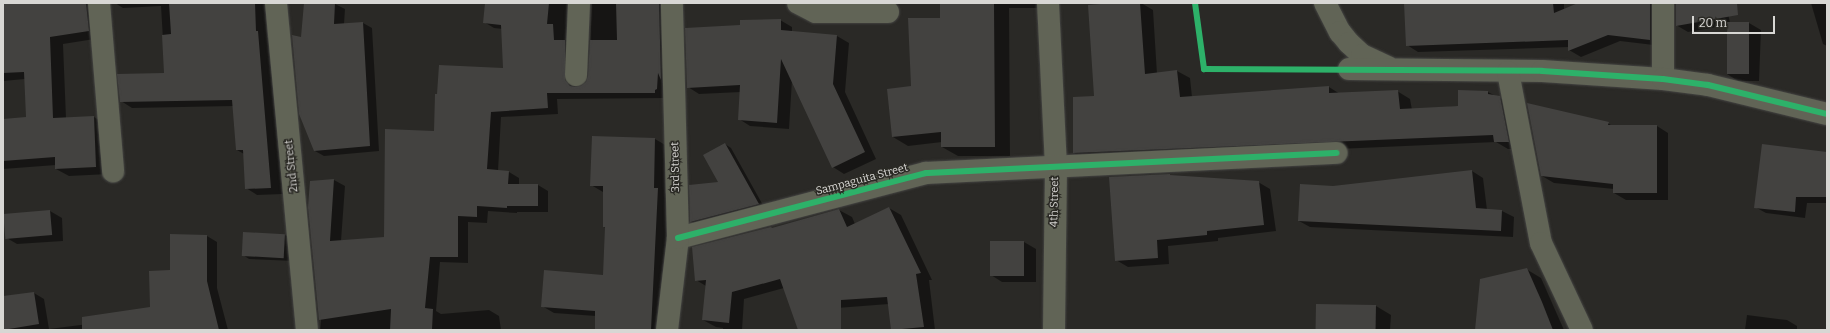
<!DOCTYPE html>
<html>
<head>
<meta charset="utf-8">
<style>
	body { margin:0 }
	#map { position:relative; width:1830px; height:333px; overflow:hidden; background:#2a2926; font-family:Bitter,serif }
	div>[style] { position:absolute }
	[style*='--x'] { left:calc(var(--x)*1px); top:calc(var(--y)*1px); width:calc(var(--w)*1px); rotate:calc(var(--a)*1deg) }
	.shadow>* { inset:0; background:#0007 }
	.building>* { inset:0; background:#434240; transform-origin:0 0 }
	.roads { filter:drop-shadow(0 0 1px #454543) drop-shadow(0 0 1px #454543) }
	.minor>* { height:22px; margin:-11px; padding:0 11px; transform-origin:11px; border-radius:11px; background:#616456 }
	.cycleway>* { height:6px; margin:-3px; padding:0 3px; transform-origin:3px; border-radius:3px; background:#2db169 }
	span { translate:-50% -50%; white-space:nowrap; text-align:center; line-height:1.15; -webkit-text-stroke:3px #2b2a25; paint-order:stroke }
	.street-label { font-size:11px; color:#d8d7d4 }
	.frame { position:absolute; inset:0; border:4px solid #d8d7d4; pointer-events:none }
	.scale { position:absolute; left:1692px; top:16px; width:83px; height:18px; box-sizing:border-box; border:2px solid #d8d7d4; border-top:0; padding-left:5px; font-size:12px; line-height:14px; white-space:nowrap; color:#d8d7d4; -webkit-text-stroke:3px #2b2a25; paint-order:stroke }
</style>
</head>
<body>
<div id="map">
	<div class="shadow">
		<i style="clip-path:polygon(3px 3px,88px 3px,98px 9px,101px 38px,63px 44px,66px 118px,94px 117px,107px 125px,109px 174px,69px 176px,56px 169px,56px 165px,3px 169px,3px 120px,27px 118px,25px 79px,3px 81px)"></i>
		<i style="clip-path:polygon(115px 3px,266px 3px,267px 37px,269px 39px,283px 194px,257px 195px,246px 188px,244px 154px,237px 150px,234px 106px,132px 108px,121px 101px,165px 74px,161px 6px,123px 8px)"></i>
		<i style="clip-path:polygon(305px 3px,333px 3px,345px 9px,344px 24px,363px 23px,372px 28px,379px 151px,324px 156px,315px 151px,302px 38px)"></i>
		<i style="clip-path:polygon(486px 3px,579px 3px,574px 81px,575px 87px,582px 87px,587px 83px,589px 76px,592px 3px,669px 3px,665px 98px,557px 99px,558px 114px,501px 117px,498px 171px,509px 172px,519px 178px,519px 185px,538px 185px,548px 191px,548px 212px,517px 212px,517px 213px,488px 211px,487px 223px,468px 222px,468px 263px,440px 262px,436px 311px,441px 314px,489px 310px,499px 316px,501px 330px,320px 330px,321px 321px,309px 207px,311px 182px,334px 180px,345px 186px,341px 241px,385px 238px,435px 132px,504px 69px,503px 29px,494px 28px,484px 22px)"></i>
		<i style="clip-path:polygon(941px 3px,1043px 3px,1043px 8px,1009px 8px,1010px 156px,958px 156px,942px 147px,942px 142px,908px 146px,893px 137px,941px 19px)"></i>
		<i style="clip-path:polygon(1129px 3px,1141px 3px,1153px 10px,1157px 74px,1177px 71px,1190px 78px,1192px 97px,1329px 87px,1340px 94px,1397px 91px,1410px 99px,1412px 110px,1459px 106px,1488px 92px,1513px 105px,1521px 149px,1508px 149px,1496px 142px,1087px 160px,1074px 153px)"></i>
		<i style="clip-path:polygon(1405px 3px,1564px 3px,1564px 9px,1581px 3px,1661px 3px,1662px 46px,1620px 41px,1581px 57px,1569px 50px,1569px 47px,1418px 52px,1407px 45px)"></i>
		<i style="clip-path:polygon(1676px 3px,1726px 3px,1730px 23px,1749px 23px,1761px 30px,1759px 81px,1738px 81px,1727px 74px,1728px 25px,1688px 32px,1676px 25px)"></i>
		<i style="clip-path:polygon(1811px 3px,1827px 3px,1827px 46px,1823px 44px)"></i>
		<i style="clip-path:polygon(780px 20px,792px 27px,792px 32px,837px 36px,849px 43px,845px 92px,876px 159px,844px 174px,833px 167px,792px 80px,789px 129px,750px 126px,739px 119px,741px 92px,699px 94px,688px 87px,741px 26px)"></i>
		<i style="clip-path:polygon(1608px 123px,1612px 126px,1657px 126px,1668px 133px,1668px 200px,1626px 200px,1614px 193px,1614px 189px,1554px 183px,1542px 176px)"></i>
		<i style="clip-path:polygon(593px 137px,655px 139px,667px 146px,665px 193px,670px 196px,663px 330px,596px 330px,596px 316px,554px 313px,542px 306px,604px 276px,606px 228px,604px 227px,603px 192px,591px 185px)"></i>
		<i style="clip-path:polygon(725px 144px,731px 148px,764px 207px,697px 225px,691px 221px,719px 183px)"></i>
		<i style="clip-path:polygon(1827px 153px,1827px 203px,1807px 203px,1805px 218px,1766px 213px,1755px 207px)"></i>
		<i style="clip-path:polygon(1472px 171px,1483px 178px,1487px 210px,1502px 211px,1514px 217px,1513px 237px,1310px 227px,1299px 221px,1333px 187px)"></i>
		<i style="clip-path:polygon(1170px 175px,1173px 177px,1258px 182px,1270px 189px,1276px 231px,1218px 238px,1218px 241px,1168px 246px,1169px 264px,1128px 267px,1116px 260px)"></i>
		<i style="clip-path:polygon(889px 208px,901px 215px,932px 280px,929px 280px,935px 330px,892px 330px,889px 304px,837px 308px,784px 288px,744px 299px,742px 330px,710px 330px,723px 330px,723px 328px,716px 327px,703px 320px,706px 286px,696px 280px,773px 229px,839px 210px,852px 217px,855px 224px)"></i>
		<i style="clip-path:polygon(50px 211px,62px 218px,63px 241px,17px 244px,5px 237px)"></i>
		<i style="clip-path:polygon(285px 235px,292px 239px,294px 261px,249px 259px,243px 255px)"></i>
		<i style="clip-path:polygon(207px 236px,217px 242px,217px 288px,228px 330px,3px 330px,3px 297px,34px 293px,44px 299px,49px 329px,120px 320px,151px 308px,171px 271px)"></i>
		<i style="clip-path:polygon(1024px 242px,1036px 249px,1036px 282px,1002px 282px,991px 275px)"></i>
		<i style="clip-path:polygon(1526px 269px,1541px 278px,1564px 330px,1478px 330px)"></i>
		<i style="clip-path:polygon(1317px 305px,1376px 306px,1391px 315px,1390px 330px,1316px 330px)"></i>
		<i style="clip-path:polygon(1747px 315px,1787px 320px,1797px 326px,1797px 330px,1745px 330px)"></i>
	</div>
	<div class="building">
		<i style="clip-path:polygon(3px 3px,86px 3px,89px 31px,50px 37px,53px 118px,94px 116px,96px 167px,55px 169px,55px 157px,3px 161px,3px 119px,26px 117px,24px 72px,3px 73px)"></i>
		<i style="clip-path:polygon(169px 3px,255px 3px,256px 31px,258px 31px,271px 188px,245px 189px,243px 150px,236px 150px,232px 100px,120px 102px,117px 74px,164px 73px,162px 35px,171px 34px)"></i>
		<i style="clip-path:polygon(304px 3px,335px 3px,334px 24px,363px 22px,370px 146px,314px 151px,299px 114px,292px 35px,301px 37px)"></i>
		<i style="clip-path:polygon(485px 3px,549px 3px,547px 24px,553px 24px,554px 40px,565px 40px,565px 80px,570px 86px,576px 87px,581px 86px,586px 82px,588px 76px,590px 40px,617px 40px,616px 3px,659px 3px,661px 80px,658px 73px,657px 89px,655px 90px,655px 93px,547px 93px,548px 108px,491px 112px,487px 169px,509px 171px,508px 184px,538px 184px,538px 206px,507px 206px,507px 208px,477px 206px,477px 217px,458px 216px,458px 257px,430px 257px,425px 308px,433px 309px,432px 330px,390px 330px,391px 309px,319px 320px,308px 207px,310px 181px,334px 179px,330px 241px,384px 237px,385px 129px,434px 131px,435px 94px,437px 94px,439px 65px,503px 68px,501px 25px,483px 23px)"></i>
		<i style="clip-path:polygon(940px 3px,994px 3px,995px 147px,941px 147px,941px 132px,892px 137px,887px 89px,911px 86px,908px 18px,940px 18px)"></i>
		<i style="clip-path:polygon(1113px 3px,1140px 3px,1145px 74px,1177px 70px,1180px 97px,1329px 86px,1329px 93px,1398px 90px,1400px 109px,1458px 106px,1458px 90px,1488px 91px,1488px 94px,1500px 96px,1509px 142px,1494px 142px,1493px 135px,1073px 153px,1073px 97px,1094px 96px,1088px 5px)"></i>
		<i style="clip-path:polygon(1404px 3px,1553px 3px,1554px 13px,1578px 3px,1650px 3px,1650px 40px,1608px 35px,1568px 51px,1568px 40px,1406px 46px)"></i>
		<i style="clip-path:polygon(1676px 3px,1737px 3px,1738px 15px,1676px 26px)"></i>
		<i style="clip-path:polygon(781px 19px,781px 30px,837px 35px,833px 84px,865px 152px,832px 168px,781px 59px,777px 123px,738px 120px,740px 85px,687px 88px,685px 28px,740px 25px,740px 20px)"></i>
		<i style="left:1727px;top:22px;width:22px;height:52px"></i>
		<i style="clip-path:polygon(1527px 103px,1609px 122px,1608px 125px,1657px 125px,1657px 193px,1613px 193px,1613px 184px,1541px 176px)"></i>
		<i style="clip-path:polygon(592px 136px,655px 138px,654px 188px,658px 188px,651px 330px,595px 330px,595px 311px,541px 307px,544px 270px,603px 275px,605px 227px,603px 227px,603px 186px,590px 186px)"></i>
		<i style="clip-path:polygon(725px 143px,759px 204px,690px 222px,689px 185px,718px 182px,703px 155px)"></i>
		<i style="clip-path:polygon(1762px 144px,1827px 152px,1827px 197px,1796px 197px,1795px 212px,1754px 208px)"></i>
		<i style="clip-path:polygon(1472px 170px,1476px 208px,1502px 210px,1501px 231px,1298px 221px,1300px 184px,1333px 186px)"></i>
		<i style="clip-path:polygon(1170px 174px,1170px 175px,1259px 181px,1264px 225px,1207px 231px,1207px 235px,1157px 240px,1158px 258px,1115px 261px,1109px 177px)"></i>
		<i style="clip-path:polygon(889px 207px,921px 273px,916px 274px,924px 327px,891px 330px,887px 297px,841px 300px,841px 330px,798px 330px,780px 279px,732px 292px,729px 323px,702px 320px,706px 280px,695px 281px,692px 247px,771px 227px,772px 228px,839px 209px,847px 227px)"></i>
		<i style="left:50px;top:210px;width:25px;height:47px;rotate:85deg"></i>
		<i style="left:243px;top:232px;width:42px;height:24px;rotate:3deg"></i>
		<i style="clip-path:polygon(170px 234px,207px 235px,207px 281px,219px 330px,82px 330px,82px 317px,150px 307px,149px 271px,170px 270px)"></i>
		<i style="left:990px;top:241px;width:34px;height:35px"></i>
		<i style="clip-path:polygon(1527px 268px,1542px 302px,1553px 330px,1475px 330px,1480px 279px)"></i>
		<i style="clip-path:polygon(34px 292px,39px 324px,3px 330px,3px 296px)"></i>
		<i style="left:1316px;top:304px;width:60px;height:26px;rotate:1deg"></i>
	</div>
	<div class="roads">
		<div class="minor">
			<i style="--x:99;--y:3;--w:169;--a:85.2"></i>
			<i style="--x:276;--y:3;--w:328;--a:84.6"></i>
			<i style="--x:798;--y:3;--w:20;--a:27"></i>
			<i style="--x:816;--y:12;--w:72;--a:0"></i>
			<i style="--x:1048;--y:3;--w:163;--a:87.2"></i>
			<i style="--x:1056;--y:166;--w:164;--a:90.7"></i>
			<i style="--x:1325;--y:3;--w:33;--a:63"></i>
			<i style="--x:1340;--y:32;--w:14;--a:51"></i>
			<i style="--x:1349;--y:43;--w:18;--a:43"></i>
			<i style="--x:1362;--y:55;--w:29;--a:25"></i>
			<i style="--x:1663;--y:3;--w:76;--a:90"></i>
			<i style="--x:1349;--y:69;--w:193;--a:0.6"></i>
			<i style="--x:1542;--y:71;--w:121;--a:3.8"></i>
			<i style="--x:1663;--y:79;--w:45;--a:7.6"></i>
			<i style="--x:1708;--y:85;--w:122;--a:13.7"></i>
			<i style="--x:1508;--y:72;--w:174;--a:79.1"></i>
			<i style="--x:1541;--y:243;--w:96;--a:64.8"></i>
			<i style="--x:576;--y:75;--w:72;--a:-87.6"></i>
			<i style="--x:678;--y:238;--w:256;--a:-14.7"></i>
			<i style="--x:926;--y:173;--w:411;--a:-2.8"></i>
			<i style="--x:667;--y:330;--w:93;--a:-83.2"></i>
			<i style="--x:678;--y:238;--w:235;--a:-91.5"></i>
		</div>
	</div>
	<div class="cycleway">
		<i style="--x:1195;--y:3;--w:67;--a:82.2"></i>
		<i style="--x:1204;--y:69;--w:338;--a:0.3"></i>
		<i style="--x:1542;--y:71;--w:121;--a:3.8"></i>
		<i style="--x:1663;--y:79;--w:45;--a:7.6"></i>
		<i style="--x:1708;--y:85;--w:122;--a:13.7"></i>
		<i style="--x:678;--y:238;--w:256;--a:-14.7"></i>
		<i style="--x:926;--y:173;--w:411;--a:-2.8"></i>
	</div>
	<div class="street-label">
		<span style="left:292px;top:166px;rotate:-96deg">2nd Street</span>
		<span style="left:676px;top:167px;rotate:-91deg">3rd Street</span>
		<span style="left:862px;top:180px;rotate:-15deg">Sampaguita Street</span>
		<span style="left:1055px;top:202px;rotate:-89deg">4th Street</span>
	</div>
	<div class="frame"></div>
	<div class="scale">20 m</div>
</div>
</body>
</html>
